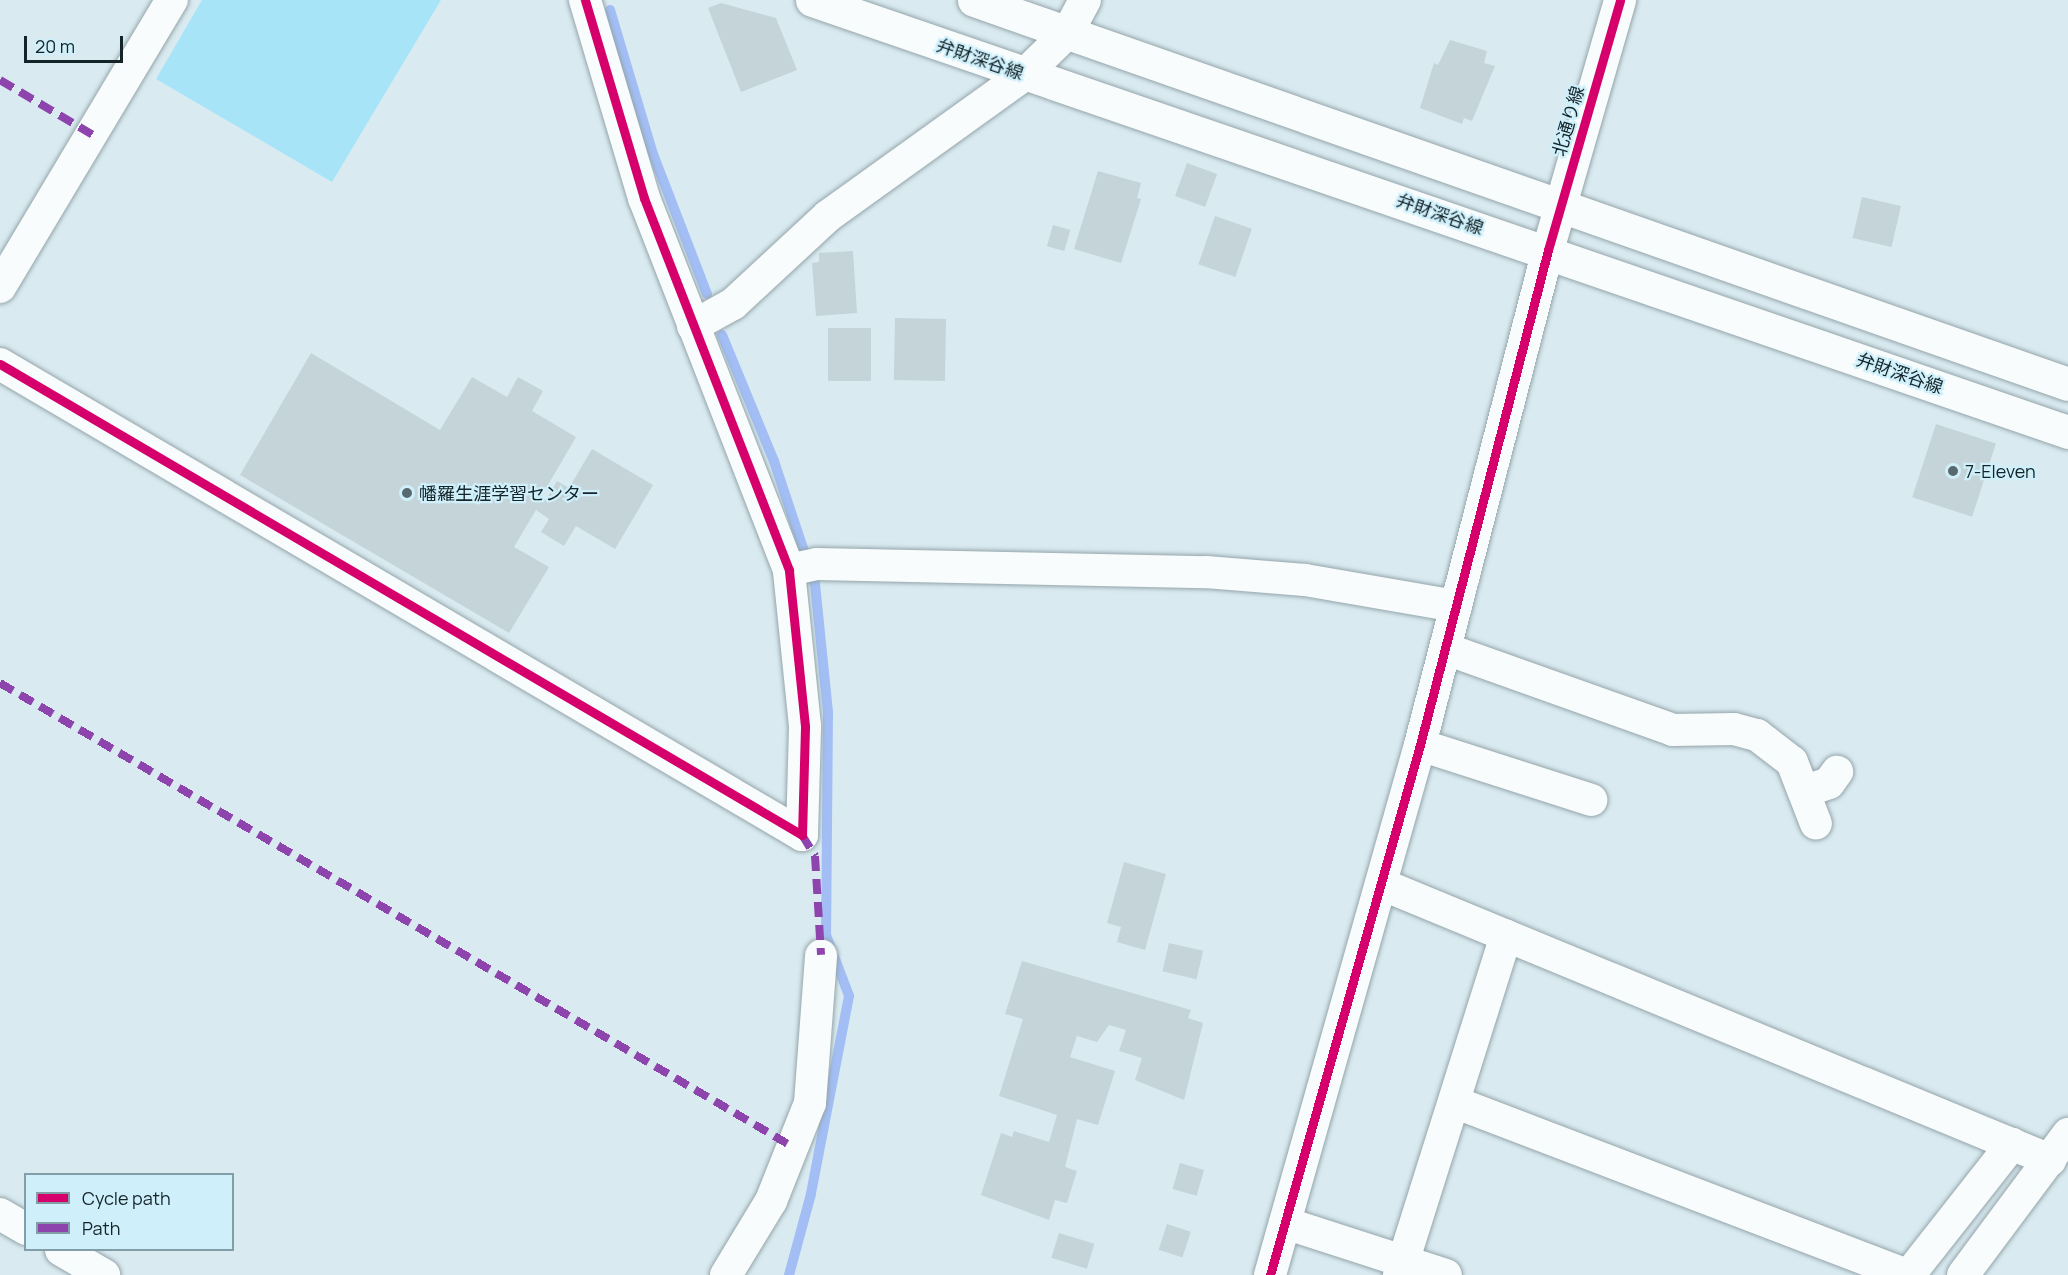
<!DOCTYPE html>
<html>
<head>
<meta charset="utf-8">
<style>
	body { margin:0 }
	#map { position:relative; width:2068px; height:1275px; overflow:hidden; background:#d9ebf1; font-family:Manrope,"Noto Sans JP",sans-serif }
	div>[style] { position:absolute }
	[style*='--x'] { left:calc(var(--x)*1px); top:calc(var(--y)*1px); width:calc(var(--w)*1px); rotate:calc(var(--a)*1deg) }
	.green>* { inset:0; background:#a8e4f8 }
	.stream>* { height:10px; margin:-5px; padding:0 5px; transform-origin:5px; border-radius:5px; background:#a2bef5 }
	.building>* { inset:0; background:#c4d4d8; transform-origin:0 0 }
	.roads { filter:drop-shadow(0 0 2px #95a5aa) drop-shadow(0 0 2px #95a5aa) }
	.minor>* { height:32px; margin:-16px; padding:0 16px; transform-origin:16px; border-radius:16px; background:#f9fcfd }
	.major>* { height:33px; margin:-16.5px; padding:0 16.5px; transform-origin:16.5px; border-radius:16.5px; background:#f9fcfd }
	.quiet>* { height:8px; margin-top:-4px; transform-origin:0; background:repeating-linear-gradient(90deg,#8e44ad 0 15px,transparent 0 23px) }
	.cycleway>* { height:9px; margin:-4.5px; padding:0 4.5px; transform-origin:4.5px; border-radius:4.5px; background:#d6006c }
	.dots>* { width:16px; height:16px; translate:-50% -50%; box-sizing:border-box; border:3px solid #cff0fb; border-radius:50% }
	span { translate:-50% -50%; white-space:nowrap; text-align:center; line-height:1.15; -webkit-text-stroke:4.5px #cff0fb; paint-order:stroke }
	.street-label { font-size:18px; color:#142429 }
	.poi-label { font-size:18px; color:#142429 }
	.left { translate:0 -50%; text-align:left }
	.legend { position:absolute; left:24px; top:1173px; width:210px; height:78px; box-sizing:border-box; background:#cff0fb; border:2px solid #849ea7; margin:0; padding:8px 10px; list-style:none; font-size:18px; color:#142429 }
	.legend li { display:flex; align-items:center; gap:12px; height:30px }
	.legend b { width:30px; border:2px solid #849ea7 }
	.scale { position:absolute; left:24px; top:36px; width:99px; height:27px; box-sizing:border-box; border:3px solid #142429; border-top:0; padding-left:8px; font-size:18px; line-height:21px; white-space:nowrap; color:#142429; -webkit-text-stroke:4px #cff0fb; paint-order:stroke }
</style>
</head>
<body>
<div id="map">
	<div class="green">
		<i style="clip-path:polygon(202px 0,441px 0,332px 182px,156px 79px)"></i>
	</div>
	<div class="stream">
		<i style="--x:610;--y:10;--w:150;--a:73.4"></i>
		<i style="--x:653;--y:154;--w:150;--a:68.9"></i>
		<i style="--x:722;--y:335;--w:136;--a:67.6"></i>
		<i style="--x:774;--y:461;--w:130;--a:71.6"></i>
		<i style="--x:815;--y:584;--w:130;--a:84.2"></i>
		<i style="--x:828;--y:713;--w:222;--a:90.5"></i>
		<i style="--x:826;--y:935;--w:65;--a:69.3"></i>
		<i style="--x:849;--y:996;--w:202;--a:100.9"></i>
		<i style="--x:811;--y:1194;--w:84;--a:105.2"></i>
	</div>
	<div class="building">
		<i style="clip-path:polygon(721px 3px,776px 18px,797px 70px,741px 92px,708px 8px)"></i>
		<i style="clip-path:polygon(1450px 40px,1487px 51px,1484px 63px,1495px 66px,1472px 121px,1464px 118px,1462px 124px,1420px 108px,1434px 63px,1438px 65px)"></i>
		<i style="left:1187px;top:163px;width:32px;height:35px;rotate:20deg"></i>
		<i style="clip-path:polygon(1098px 171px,1141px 183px,1137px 198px,1141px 199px,1121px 263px,1074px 249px)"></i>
		<i style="left:1862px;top:197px;width:40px;height:42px;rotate:13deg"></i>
		<i style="left:1215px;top:216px;width:39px;height:51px;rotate:19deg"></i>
		<i style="left:1053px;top:225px;width:18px;height:22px;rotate:16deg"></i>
		<i style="clip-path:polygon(853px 251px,857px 313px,816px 316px,812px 263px,819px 262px,819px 253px)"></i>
		<i style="left:895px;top:318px;width:51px;height:62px;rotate:1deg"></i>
		<i style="left:828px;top:328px;width:43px;height:53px"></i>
		<i style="clip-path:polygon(311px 353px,440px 430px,472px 377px,507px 397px,518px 377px,543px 391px,532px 411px,576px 437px,541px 497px,546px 500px,557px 481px,569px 488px,592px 449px,653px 485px,615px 549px,576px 526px,564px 546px,541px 532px,549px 519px,536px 510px,514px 547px,549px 567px,509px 633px,240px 475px)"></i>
		<i style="left:1936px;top:424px;width:63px;height:77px;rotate:18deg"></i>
		<i style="clip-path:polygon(1124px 862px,1166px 874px,1145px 950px,1117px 942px,1121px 927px,1107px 923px)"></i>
		<i style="left:1169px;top:943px;width:35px;height:29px;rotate:13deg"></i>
		<i style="clip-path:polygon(1022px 961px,1191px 1010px,1188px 1018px,1203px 1023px,1184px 1100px,1135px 1080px,1142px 1058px,1119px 1051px,1126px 1030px,1109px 1025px,1097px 1042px,1077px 1036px,1070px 1057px,1115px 1071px,1098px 1125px,1077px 1119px,1065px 1167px,1077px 1171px,1067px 1203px,1055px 1200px,1049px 1220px,981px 1195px,1001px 1133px,1012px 1137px,1014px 1131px,1049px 1142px,1057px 1115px,999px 1096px,1023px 1019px,1005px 1014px)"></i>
		<i style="left:1180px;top:1163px;width:25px;height:27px;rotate:16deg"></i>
		<i style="left:1167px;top:1224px;width:25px;height:27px;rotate:18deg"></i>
		<i style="left:1059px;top:1233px;width:37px;height:26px;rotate:17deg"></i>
	</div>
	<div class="roads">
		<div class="minor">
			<i style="--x:0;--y:287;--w:335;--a:-59.1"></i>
			<i style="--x:693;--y:326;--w:46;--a:-28.8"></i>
			<i style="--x:733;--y:304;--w:129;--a:-42.8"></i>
			<i style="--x:828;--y:216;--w:241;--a:-35.7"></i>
			<i style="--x:1024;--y:75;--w:62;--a:-44.3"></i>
			<i style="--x:1068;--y:32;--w:36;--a:-62"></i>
			<i style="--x:0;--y:364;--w:930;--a:30.42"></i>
			<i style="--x:802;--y:835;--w:109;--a:-88.4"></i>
			<i style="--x:805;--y:726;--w:157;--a:-95.9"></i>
			<i style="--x:789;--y:570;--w:399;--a:-111.3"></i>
			<i style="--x:644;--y:198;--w:207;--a:-106.6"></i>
			<i style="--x:789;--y:570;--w:29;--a:-12"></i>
			<i style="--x:817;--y:564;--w:389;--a:1.2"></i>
			<i style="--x:1206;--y:572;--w:99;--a:4.6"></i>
			<i style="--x:1305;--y:580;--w:153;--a:9.8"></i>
			<i style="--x:1446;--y:649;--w:241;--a:19.6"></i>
			<i style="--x:1673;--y:730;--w:61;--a:-0.9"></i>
			<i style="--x:1734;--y:729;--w:24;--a:15"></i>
			<i style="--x:1757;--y:735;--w:44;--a:37.6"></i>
			<i style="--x:1792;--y:762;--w:66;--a:68.8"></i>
			<i style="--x:1420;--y:745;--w:180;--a:17.8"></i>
			<i style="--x:1806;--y:791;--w:24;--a:-19"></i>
			<i style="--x:1829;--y:783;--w:14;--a:-54"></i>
			<i style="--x:1381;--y:884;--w:724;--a:22.42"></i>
			<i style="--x:1454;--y:1102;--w:484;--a:20.9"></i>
			<i style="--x:0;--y:1214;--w:30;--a:30"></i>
			<i style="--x:1285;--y:1223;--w:169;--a:17.9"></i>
			<i style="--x:61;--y:1250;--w:50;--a:30.2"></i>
			<i style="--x:726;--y:1275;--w:87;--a:-58.7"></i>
			<i style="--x:771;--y:1201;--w:105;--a:-68.3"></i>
			<i style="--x:810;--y:1103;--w:148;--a:-85.7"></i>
			<i style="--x:1270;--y:1275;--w:551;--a:-74.2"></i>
			<i style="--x:1420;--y:745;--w:511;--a:-75.5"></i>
			<i style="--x:1548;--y:250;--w:260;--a:-73.9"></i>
			<i style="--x:1399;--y:1275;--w:356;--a:-72.5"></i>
			<i style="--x:1909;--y:1275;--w:167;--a:-51.8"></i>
			<i style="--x:1963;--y:1275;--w:176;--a:-53.3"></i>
		</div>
		<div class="major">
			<i style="--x:812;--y:0;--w:1328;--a:18.98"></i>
			<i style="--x:974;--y:0;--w:1159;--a:19.34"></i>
		</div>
	</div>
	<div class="quiet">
		<i style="--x:0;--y:80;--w:108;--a:30.6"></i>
		<i style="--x:0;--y:683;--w:919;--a:30.33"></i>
		<i style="--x:802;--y:835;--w:25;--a:58"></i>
		<i style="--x:815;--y:856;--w:99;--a:86.5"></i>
	</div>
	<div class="cycleway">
		<i style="--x:0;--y:364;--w:930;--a:30.42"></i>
		<i style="--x:802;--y:835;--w:109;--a:-88.4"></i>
		<i style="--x:805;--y:726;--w:157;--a:-95.9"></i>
		<i style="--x:789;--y:570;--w:399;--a:-111.3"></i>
		<i style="--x:644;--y:198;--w:207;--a:-106.6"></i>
		<i style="--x:1270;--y:1275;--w:551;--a:-74.2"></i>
		<i style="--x:1420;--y:745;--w:511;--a:-75.5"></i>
		<i style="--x:1548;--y:250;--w:260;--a:-73.9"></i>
	</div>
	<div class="dots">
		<i style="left:1953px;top:471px;background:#596a6f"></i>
		<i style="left:407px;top:493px;background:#596a6f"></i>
	</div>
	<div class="street-label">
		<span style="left:980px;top:59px;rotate:19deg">弁財深谷線</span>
		<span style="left:1568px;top:121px;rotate:-74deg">北通り線</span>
		<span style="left:1440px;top:214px;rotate:19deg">弁財深谷線</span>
		<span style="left:1900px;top:373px;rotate:19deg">弁財深谷線</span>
	</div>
	<div class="poi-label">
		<span class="left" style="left:1965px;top:471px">7-Eleven</span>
		<span class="left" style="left:419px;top:493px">幡羅生涯学習センター</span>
	</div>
	<ul class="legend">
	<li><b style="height:8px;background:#d6006c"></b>Cycle path</li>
	<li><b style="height:8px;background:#8e44ad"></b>Path</li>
	</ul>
	<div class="scale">20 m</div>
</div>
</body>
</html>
